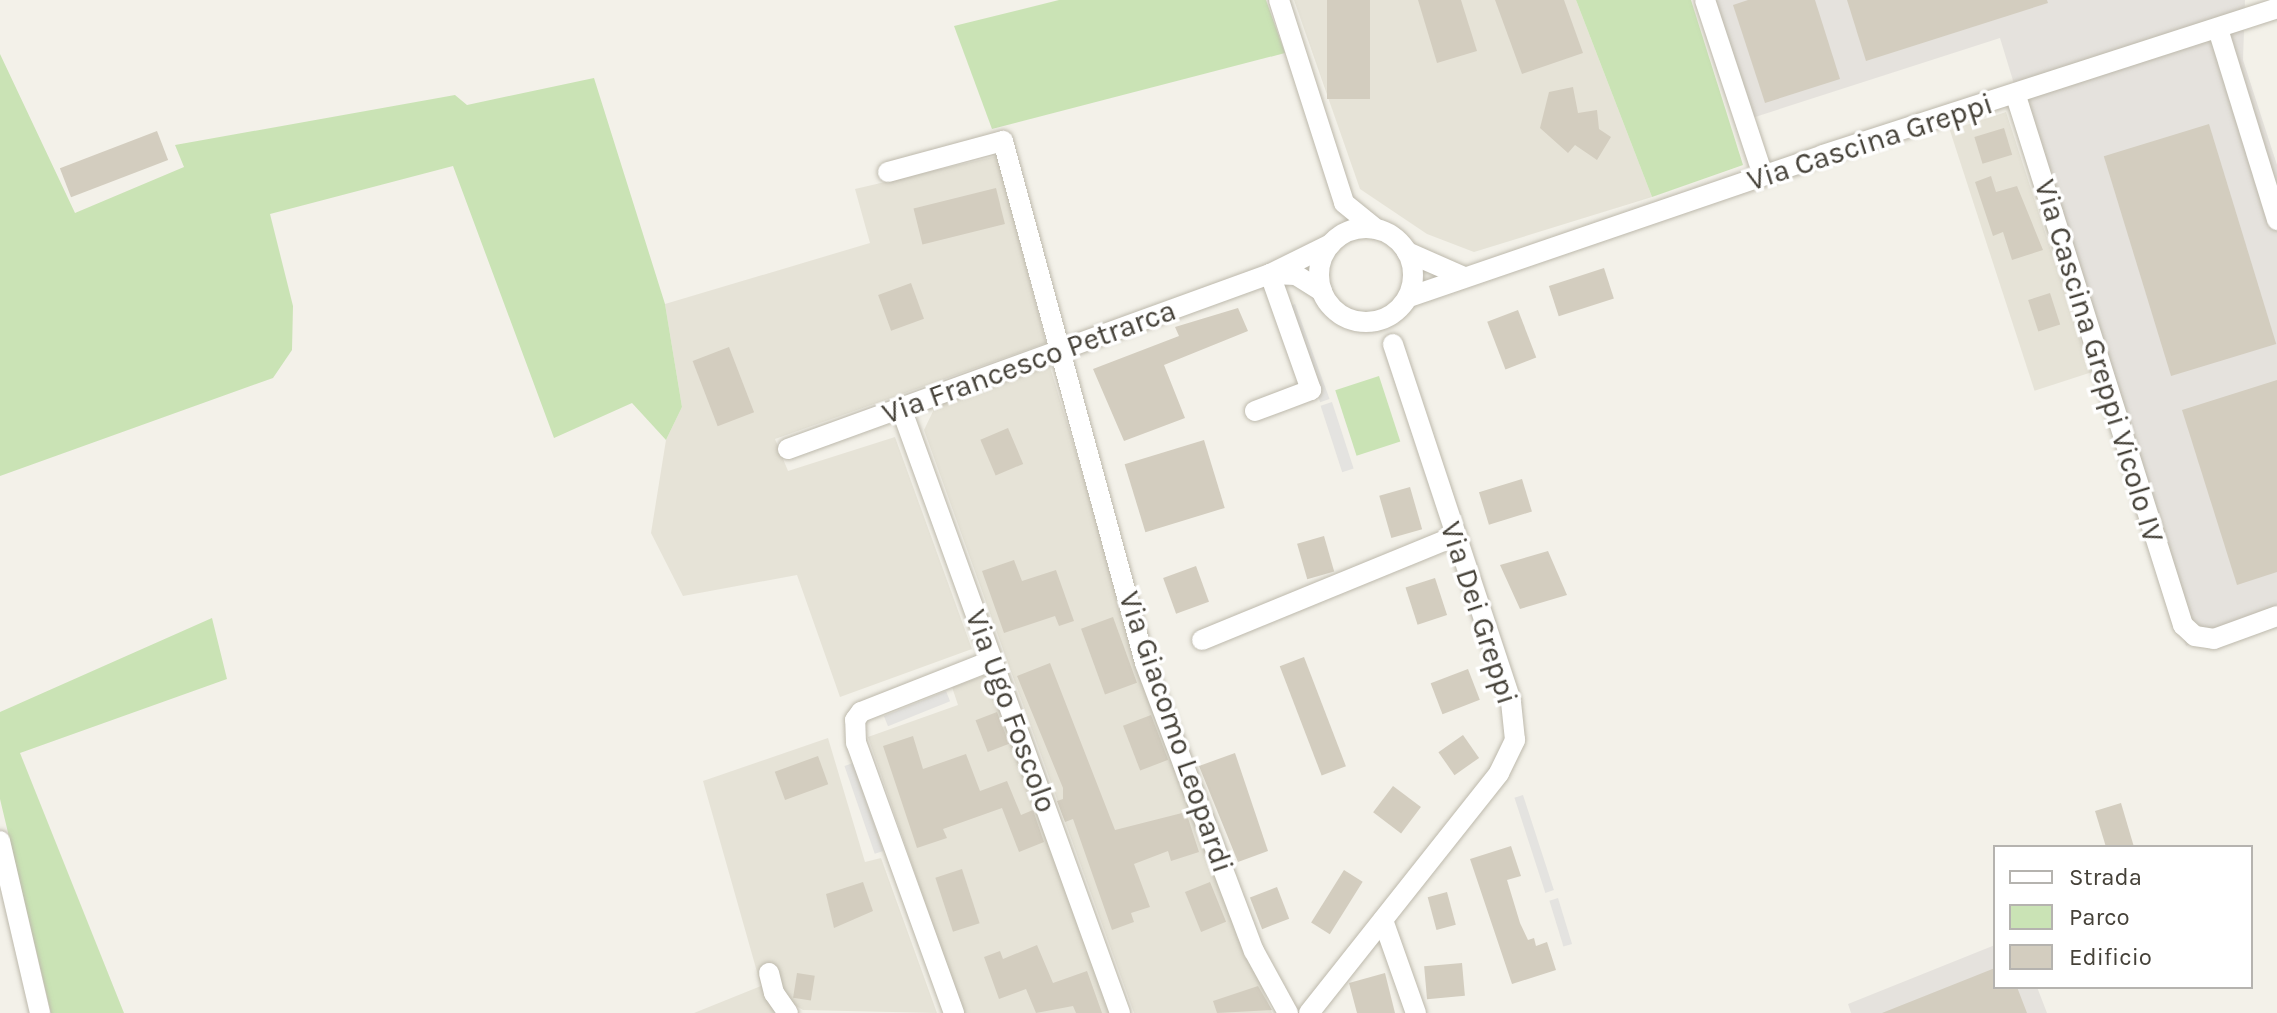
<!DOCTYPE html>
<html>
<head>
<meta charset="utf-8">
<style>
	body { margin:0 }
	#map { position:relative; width:2277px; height:1013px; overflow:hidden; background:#f3f1e9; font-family:Karla,sans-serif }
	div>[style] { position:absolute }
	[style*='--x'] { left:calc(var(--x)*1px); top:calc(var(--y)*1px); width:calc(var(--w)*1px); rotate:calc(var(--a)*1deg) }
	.residential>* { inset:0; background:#e6e3d7; transform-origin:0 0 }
	.industrial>* { inset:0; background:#e5e2dd }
	.green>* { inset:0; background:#cae3b5; transform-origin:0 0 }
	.parking>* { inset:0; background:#e4e3e0; transform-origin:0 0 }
	.building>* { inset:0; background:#d3cdbf; transform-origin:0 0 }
	.roads { filter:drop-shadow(0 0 2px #bdb9ac) drop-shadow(0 0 2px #bdb9ac) }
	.minor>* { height:20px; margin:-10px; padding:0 10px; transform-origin:10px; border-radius:10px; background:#fff }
	.minor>.ring { margin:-10px; padding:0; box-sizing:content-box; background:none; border:20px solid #fff; border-radius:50% }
	span { translate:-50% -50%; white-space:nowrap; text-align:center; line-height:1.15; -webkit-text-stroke:7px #fff; paint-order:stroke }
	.street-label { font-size:30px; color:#454138 }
	.legend { position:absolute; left:1993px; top:845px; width:260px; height:144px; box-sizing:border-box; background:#fff; border:2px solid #b5b3af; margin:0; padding:10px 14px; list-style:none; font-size:24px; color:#454138 }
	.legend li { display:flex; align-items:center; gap:16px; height:40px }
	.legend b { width:40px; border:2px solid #b5b3af }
</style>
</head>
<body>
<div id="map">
	<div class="residential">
		<i style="clip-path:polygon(1294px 0,1576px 0,1652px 197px,1474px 252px,1427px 234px,1360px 189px)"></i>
		<i style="left:2006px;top:112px;width:274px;height:59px;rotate:72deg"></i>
		<i style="clip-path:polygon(997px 156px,1046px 343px,775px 439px,788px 471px,895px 437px,972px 649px,840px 697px,797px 575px,683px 596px,651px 533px,666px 440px,682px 407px,665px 304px,870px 243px,855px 189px)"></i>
		<i style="clip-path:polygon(1050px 367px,1140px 664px,1272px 1013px,1134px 1013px,924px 430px,937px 403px)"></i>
		<i style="clip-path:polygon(992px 673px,1110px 1013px,963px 1013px,868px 737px,958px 705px,952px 687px)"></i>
		<i style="clip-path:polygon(828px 738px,865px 862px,881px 858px,937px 1013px,803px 1010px,763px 987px,779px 1013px,694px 1013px,761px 986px,703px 781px)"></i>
	</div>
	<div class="industrial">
		<i style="clip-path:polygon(1713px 0,2245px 0,2243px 60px,2277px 165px,2277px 612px,2186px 646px,2000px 38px,1752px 118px)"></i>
		<i style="clip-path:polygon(1995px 945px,1995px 987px,2037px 987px,2047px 1013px,1851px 1013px,1848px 1004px)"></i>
	</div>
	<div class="green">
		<i style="clip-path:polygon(1059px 0,1266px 0,1285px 53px,992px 129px,954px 26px)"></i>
		<i style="clip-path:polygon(1576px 0,1691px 0,1743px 165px,1652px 197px)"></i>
		<i style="clip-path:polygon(0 54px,75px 213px,184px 167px,175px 145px,455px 95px,467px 105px,594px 78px,665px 304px,682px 407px,666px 440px,632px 403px,554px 438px,453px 166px,270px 214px,293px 306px,292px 350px,273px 378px,0 476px)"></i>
		<i style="left:1379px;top:376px;width:69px;height:46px;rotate:72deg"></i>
		<i style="clip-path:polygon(212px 618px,227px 679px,20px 753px,124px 1013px,51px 1013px,0 799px,0 712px)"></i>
	</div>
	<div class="parking">
		<i style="left:1295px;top:304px;width:101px;height:10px;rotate:70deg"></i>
		<i style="left:1332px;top:402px;width:70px;height:12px;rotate:72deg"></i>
		<i style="left:946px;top:691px;width:11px;height:67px;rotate:68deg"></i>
		<i style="left:853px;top:763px;width:93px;height:9px;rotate:71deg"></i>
		<i style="left:1523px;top:795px;width:100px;height:9px;rotate:72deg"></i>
		<i style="left:1558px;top:898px;width:48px;height:9px;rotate:73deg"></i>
	</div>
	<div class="building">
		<i style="left:1327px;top:0;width:43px;height:99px"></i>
		<i style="clip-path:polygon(1418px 0,1461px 0,1477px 51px,1437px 63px)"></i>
		<i style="clip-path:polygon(1495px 0,1564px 0,1583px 53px,1522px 74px)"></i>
		<i style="clip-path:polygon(1748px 0,1815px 0,1840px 79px,1765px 103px,1733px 5px)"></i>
		<i style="clip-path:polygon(1847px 0,2047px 0,2048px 3px,1866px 61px)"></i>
		<i style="clip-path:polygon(1573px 87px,1578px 113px,1597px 110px,1599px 129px,1611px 137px,1597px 160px,1575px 145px,1568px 153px,1540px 128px,1549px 92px)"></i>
		<i style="left:2209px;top:124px;width:230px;height:110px;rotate:73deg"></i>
		<i style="left:2004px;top:128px;width:28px;height:31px;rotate:73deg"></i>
		<i style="left:157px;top:131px;width:31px;height:104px;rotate:69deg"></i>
		<i style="clip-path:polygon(1991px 176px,1996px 192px,2017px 186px,2043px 250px,2012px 260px,2003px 232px,1993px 236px,1975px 182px)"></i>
		<i style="left:996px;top:188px;width:37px;height:85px;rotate:76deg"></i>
		<i style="left:1604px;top:268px;width:32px;height:58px;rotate:72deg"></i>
		<i style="left:911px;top:283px;width:38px;height:35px;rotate:70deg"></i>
		<i style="left:2050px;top:293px;width:33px;height:23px;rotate:72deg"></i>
		<i style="clip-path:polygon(1238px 308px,1248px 331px,1164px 365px,1185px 418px,1124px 441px,1093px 369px,1179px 336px,1175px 327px)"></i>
		<i style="left:1518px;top:310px;width:51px;height:33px;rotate:69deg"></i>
		<i style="left:729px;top:347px;width:70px;height:39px;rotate:69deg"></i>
		<i style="clip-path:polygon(2277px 380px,2277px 572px,2237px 585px,2182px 410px)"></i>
		<i style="left:1008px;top:428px;width:39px;height:30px;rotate:67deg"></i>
		<i style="left:1204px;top:440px;width:71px;height:83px;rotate:73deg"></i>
		<i style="left:1522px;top:479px;width:34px;height:45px;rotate:73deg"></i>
		<i style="left:1410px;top:487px;width:44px;height:32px;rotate:74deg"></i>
		<i style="left:1324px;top:536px;width:37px;height:28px;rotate:74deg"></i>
		<i style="clip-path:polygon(1548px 551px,1567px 595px,1520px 609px,1500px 565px)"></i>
		<i style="clip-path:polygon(1014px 560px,1022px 581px,1056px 570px,1074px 621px,1059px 626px,1055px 616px,1004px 633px,982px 571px)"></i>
		<i style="left:1196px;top:566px;width:38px;height:35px;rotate:70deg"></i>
		<i style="left:1435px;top:578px;width:39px;height:31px;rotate:72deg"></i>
		<i style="left:1113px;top:617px;width:70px;height:34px;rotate:70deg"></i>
		<i style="left:1304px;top:657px;width:117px;height:26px;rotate:69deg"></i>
		<i style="clip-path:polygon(1050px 663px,1115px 830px,1186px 812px,1199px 852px,1171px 861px,1168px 851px,1134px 864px,1150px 907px,1131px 913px,1134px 922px,1112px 930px,1073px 819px,1065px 822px,1057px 801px,1063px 799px,1063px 788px,1017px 676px)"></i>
		<i style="left:1468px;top:669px;width:33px;height:40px;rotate:69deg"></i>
		<i style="left:997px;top:712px;width:34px;height:23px;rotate:69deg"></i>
		<i style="left:1151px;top:715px;width:48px;height:30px;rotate:69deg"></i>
		<i style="left:1463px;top:735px;width:28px;height:30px;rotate:55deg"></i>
		<i style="clip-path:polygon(913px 736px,923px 769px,966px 754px,980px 791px,1007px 781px,1021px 815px,1033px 810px,1044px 842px,1019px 852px,1002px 808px,943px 829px,947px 838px,917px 848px,883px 746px)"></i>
		<i style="clip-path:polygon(1235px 753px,1268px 851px,1238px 862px,1199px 766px)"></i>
		<i style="left:818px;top:756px;width:30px;height:46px;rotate:70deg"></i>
		<i style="left:1393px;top:786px;width:35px;height:33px;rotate:37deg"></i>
		<i style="clip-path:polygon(2121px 803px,2134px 847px,2106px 847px,2095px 811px)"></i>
		<i style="clip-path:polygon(1511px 846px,1521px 876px,1507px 880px,1520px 923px,1528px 940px,1534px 938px,1536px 946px,1547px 942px,1556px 970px,1512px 984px,1470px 859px)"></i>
		<i style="left:962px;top:869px;width:57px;height:28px;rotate:72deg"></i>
		<i style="left:1344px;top:870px;width:22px;height:62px;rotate:32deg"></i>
		<i style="clip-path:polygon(863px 882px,873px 911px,834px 928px,826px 894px)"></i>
		<i style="left:1210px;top:882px;width:43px;height:27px;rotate:68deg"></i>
		<i style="left:1277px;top:887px;width:34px;height:29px;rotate:69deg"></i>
		<i style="left:1447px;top:892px;width:34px;height:20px;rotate:75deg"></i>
		<i style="clip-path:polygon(1037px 945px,1053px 983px,1087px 971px,1102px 1013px,1076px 1013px,1073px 1006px,1036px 1013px,1026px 989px,999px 999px,984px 957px,1000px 951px,1003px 959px)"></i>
		<i style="left:1462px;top:963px;width:33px;height:38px;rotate:85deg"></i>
		<i style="clip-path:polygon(1995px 968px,1995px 987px,2017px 987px,2027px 1013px,1882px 1013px)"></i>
		<i style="left:797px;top:973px;width:18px;height:25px;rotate:9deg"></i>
		<i style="clip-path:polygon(1385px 973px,1395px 1013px,1357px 1013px,1349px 983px)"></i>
		<i style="clip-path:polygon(1258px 986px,1272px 1010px,1217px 1013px,1213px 1001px)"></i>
	</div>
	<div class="roads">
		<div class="minor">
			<i style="--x:1279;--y:0;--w:213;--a:72.2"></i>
			<i style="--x:1344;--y:203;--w:41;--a:39.1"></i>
			<i style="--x:1705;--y:0;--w:184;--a:71.7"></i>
			<i style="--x:2218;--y:29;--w:200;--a:72.8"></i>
			<i style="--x:2016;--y:96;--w:555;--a:72.48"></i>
			<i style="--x:2183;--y:625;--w:16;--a:43"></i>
			<i style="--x:2195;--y:636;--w:19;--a:9"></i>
			<i style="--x:2214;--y:639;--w:67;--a:-20.1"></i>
			<i style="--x:888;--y:172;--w:119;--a:-15.1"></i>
			<i style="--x:1003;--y:141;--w:541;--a:74.78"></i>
			<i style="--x:1145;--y:663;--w:308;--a:69.3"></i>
			<i style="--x:1254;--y:951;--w:71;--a:61.3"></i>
			<i class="ring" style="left:1319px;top:228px;width:74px;height:74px"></i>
			<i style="--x:1407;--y:252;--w:62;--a:23.7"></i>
			<i style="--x:1270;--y:274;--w:26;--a:2"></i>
			<i style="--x:1296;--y:275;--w:31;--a:32"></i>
			<i style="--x:1409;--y:297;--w:438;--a:-18.9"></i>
			<i style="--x:1823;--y:155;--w:477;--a:-17.9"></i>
			<i style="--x:901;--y:408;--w:643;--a:70.1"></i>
			<i style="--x:1255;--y:411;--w:60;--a:-20.6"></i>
			<i style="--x:1311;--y:390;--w:123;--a:-109.5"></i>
			<i style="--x:788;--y:449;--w:513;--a:-19.95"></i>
			<i style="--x:1270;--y:274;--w:68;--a:-26.2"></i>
			<i style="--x:1202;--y:640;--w:274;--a:-22.3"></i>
			<i style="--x:0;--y:841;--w:177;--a:76.9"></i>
			<i style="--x:1383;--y:920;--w:99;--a:70.5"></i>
			<i style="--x:769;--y:973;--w:21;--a:76"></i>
			<i style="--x:774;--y:993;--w:24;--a:55"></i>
			<i style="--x:954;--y:1013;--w:287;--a:-109.9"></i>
			<i style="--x:856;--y:743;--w:23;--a:-92"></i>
			<i style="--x:855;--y:720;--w:10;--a:-53"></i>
			<i style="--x:861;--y:712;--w:142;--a:-21.5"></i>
			<i style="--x:1309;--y:1013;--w:306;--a:-51.6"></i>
			<i style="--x:1499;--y:773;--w:37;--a:-64"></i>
			<i style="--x:1515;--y:740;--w:39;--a:-96"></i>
			<i style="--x:1511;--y:701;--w:376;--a:-108.3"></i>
		</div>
	</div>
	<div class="street-label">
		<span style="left:1870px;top:142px;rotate:-18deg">Via Cascina Greppi</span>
		<span style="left:2099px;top:361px;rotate:73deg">Via Cascina Greppi Vicolo IV</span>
		<span style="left:1029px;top:362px;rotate:-20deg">Via Francesco Petrarca</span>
		<span style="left:1479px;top:613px;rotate:72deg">Via Dei Greppi</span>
		<span style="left:1011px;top:711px;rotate:70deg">Via Ugo Foscolo</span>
		<span style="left:1176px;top:732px;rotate:71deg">Via Giacomo Leopardi</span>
	</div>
	<ul class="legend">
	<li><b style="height:10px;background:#fff"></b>Strada</li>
	<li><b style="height:22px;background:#cae3b5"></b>Parco</li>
	<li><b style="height:22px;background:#d3cdbf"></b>Edificio</li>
	</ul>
</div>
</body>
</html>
